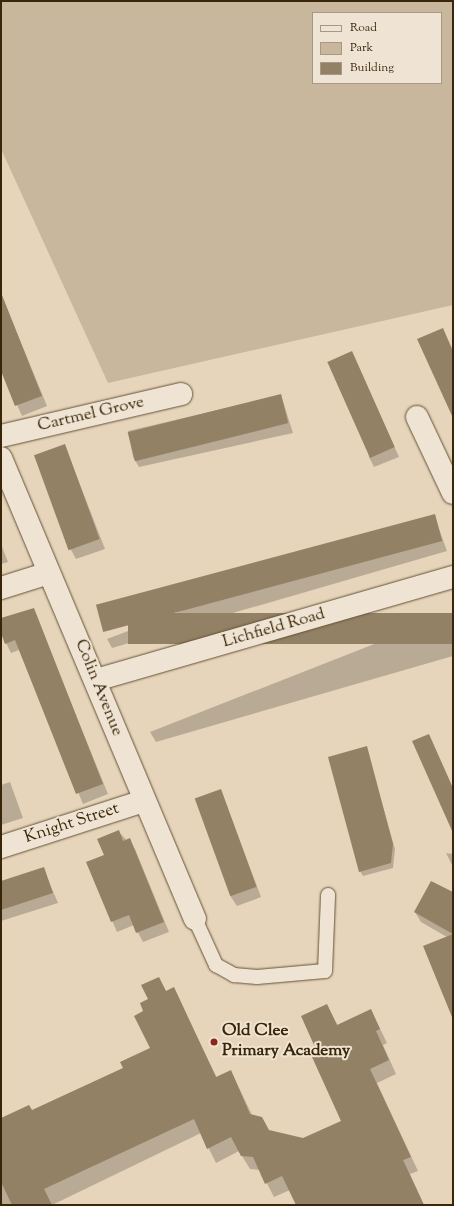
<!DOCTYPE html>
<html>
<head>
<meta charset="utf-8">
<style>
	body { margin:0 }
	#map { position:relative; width:454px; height:1206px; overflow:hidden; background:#e7d5bb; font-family:"Sorts Mill Goudy",serif }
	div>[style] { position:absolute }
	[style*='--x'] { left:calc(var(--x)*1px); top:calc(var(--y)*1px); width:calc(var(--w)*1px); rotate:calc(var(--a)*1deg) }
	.green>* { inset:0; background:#c9b79d }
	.shadow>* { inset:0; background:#0003 }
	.building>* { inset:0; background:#938166; transform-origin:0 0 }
	.roads { filter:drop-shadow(0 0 1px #645236) drop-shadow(0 0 1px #645236) }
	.service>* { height:14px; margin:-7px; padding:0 7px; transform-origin:7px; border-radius:7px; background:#efe4d3 }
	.minor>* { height:22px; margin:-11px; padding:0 11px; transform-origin:11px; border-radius:11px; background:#efe4d3 }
	.dots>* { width:11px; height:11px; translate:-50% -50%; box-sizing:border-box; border:2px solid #efe4d3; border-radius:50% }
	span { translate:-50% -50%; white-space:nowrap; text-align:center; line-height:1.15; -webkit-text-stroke:4px #efe4d3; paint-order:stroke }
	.street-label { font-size:17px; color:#392609 }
	.poi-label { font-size:17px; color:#392609; font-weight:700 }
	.left { translate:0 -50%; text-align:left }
	.frame { position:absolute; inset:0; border:2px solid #392609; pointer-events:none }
	.legend { position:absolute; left:312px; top:12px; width:130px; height:72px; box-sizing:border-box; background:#efe4d3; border:1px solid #a69882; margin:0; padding:5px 7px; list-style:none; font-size:12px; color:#392609 }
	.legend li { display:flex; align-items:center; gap:8px; height:20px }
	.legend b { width:20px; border:1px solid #a69882 }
</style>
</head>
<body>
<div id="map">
	<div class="green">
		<i style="clip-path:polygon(evenodd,1px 1px,453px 1px,453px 305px,108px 383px,1px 149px,1px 1px,313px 13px,441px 13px,441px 83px,313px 83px,313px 13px)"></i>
	</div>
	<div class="shadow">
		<i style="clip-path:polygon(1px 294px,47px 406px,22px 416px,1px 369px)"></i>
		<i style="clip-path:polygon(443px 329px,453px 350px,453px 417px)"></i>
		<i style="clip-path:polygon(352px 352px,399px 457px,374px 467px,369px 457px)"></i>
		<i style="clip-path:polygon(281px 395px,293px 433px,139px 467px,133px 457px,128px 431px)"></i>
		<i style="clip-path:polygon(65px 446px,105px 549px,76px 559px,71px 550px)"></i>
		<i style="clip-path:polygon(434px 515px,447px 551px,112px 648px,107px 639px)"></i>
		<i style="clip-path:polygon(1px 544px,8px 562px,1px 564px)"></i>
		<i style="clip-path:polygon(33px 609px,108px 794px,83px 804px,19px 650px,11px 653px,1px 633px,1px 619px)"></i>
		<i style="clip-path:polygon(453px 613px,453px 656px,156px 742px,150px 732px)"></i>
		<i style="clip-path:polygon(366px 748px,395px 849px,393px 868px,363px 876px,360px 871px)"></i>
		<i style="clip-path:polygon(10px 782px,23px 818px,1px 825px,1px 785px)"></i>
		<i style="clip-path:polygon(221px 790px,261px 897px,237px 906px,231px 897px)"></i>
		<i style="clip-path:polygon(118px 831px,135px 849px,169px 932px,143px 942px,134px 925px,117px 932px,87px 863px,105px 855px)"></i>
		<i style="clip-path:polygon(446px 853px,453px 854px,453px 867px)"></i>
		<i style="clip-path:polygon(43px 868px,58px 903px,1px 921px,1px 882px)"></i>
		<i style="clip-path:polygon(432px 882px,453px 893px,452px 940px,421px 922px,415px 912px)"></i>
		<i style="clip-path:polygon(447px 937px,453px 948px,453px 992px,446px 995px)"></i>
		<i style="clip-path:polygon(159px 978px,166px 992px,173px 988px,217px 1078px,231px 1071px,252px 1115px,269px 1131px,303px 1140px,342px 1121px,319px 1055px,327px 1005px,338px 1026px,371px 1010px,387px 1043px,383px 1045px,396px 1074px,377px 1083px,418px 1171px,410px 1174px,424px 1205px,297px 1205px,290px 1190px,274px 1197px,260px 1170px,250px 1169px,239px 1151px,216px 1163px,201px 1133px,52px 1205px,1px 1205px,1px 1119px,32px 1111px,124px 1068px,151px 1049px,145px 1012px)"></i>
	</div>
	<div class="building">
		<i style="clip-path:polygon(2px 295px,42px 396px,15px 406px,1px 371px)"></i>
		<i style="clip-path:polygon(443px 328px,453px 352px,453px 418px,417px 339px)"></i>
		<i style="left:352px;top:351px;width:105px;height:27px;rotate:66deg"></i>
		<i style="left:281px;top:394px;width:30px;height:158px;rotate:76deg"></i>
		<i style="left:65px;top:444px;width:101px;height:33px;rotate:70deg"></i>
		<i style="left:435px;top:514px;width:28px;height:351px;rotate:75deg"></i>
		<i style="clip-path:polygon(34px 608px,103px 784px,76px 794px,15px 640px,5px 644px,1px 633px,1px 618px)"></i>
		<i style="left:453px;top:613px;width:31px;height:325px;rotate:90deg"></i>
		<i style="clip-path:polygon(429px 734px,453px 788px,453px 833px,412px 741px)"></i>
		<i style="clip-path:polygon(367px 746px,393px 844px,391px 863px,359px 872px,328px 757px)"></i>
		<i style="left:221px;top:789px;width:104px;height:28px;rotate:70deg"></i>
		<i style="clip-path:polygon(119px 830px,123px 841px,130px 838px,164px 922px,136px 933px,129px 915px,111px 922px,86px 862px,104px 855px,97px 839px)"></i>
		<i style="clip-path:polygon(44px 867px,53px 893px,1px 910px,1px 881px)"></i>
		<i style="clip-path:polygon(431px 881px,453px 892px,452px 1017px,423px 946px,453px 934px,414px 912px)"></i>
		<i style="clip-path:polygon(159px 977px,166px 991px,174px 987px,216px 1077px,231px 1070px,250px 1114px,262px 1117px,269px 1130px,303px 1138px,341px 1121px,312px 1057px,318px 1054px,301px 1016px,327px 1004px,337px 1025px,371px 1009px,380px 1029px,376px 1031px,389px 1060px,370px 1069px,411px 1157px,403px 1160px,424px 1205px,296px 1205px,282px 1176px,265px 1184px,253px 1157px,241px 1156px,231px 1137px,207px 1149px,194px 1119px,44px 1189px,52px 1205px,12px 1205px,1px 1182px,1px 1118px,29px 1105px,32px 1110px,123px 1068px,120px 1062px,150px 1048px,134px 1016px,143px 1011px,140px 1003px,148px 999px,141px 985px)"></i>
	</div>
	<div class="roads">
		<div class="service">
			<i style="--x:195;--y:919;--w:51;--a:65.5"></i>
			<i style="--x:216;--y:965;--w:21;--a:29"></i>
			<i style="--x:234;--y:975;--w:23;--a:5"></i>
			<i style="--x:257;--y:977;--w:68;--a:-5"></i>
			<i style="--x:325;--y:971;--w:76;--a:-87.7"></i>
		</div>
		<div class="minor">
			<i style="--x:417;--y:417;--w:84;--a:64.7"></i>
			<i style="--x:1;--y:436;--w:185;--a:-13.1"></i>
			<i style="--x:1;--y:458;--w:500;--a:67.18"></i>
			<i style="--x:1;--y:588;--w:50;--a:-17.4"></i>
			<i style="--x:96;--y:680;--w:372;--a:-16.1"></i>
			<i style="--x:1;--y:847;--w:149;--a:-17.9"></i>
		</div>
	</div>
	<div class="dots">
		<i style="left:214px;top:1042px;background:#8f2418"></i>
	</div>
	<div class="street-label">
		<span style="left:91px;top:415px;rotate:-13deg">Cartmel Grove</span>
		<span style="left:274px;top:629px;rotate:-16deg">Lichfield Road</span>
		<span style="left:98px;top:688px;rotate:68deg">Colin Avenue</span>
		<span style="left:72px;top:824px;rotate:-18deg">Knight Street</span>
	</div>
	<div class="poi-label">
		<span class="left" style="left:222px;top:1042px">Old Clee<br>Primary Academy</span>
	</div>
	<div class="frame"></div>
	<ul class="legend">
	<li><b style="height:5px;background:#efe4d3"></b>Road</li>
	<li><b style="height:11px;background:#c9b79d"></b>Park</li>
	<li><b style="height:11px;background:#938166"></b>Building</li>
	</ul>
</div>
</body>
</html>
